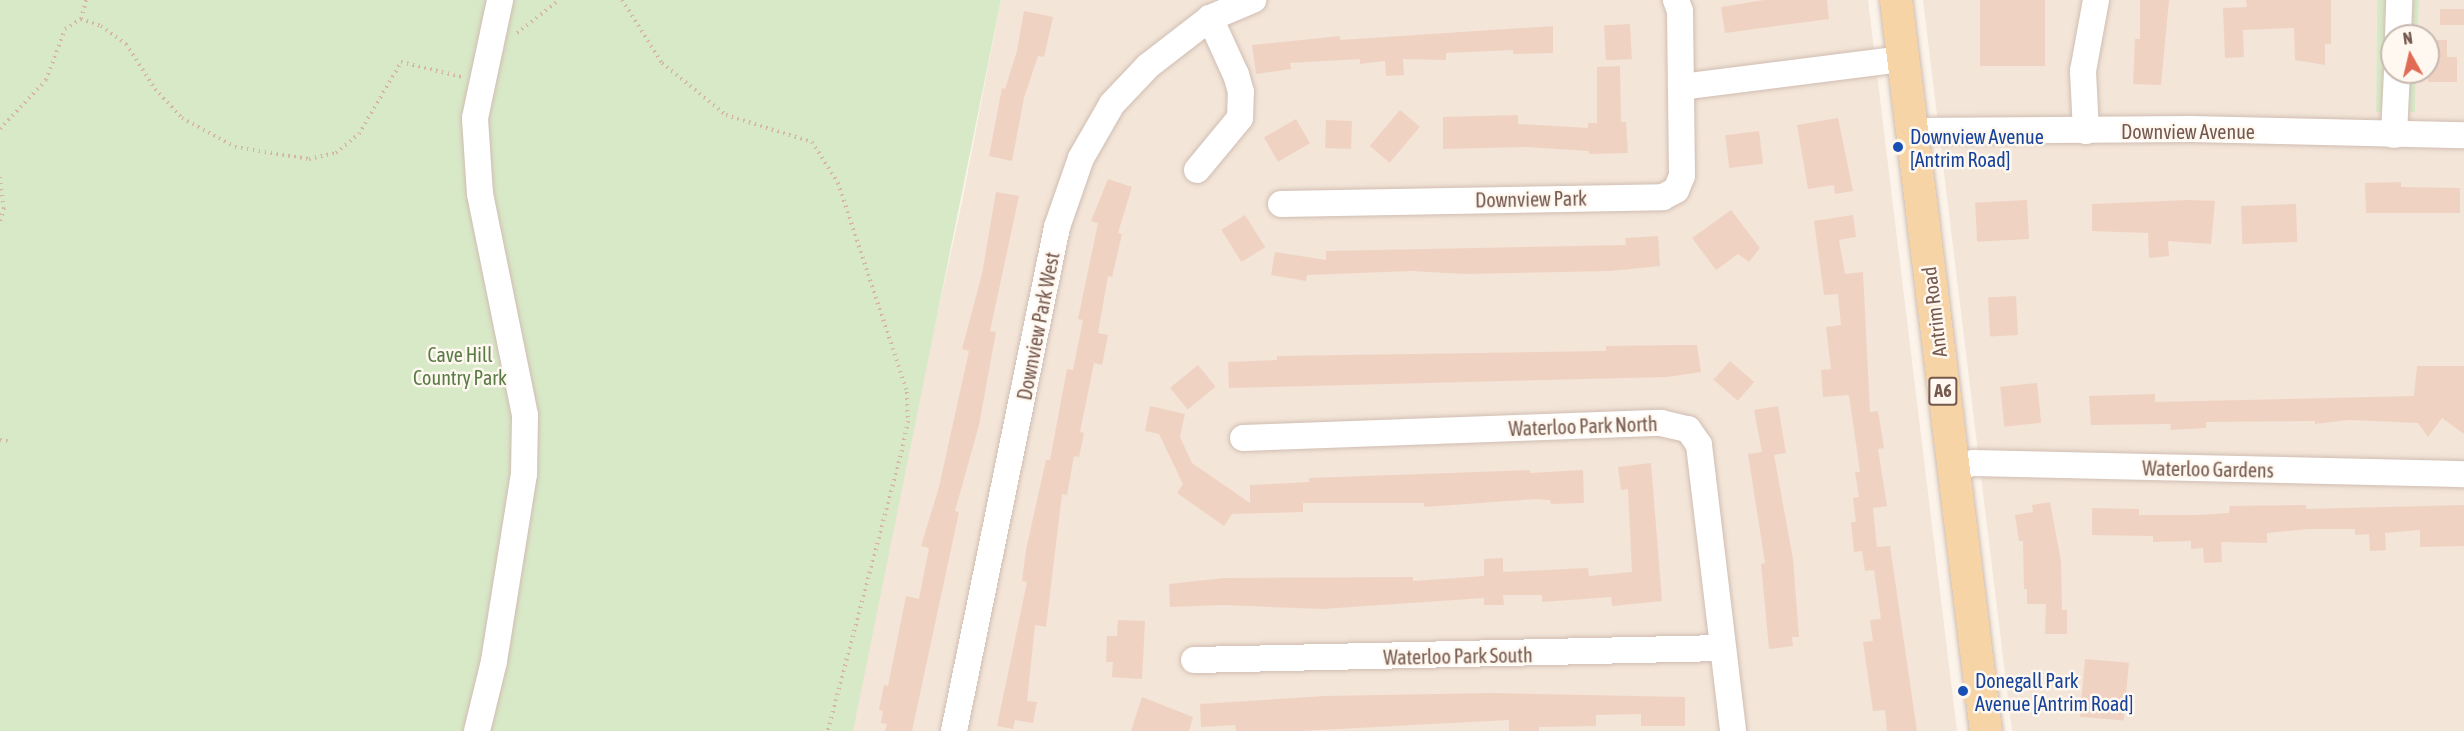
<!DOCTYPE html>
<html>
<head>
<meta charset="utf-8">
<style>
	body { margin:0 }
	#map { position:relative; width:2464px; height:731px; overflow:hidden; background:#fcf4ea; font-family:"Asap Condensed",sans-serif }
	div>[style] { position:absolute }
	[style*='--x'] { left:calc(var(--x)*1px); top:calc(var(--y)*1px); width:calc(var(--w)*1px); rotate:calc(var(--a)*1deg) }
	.residential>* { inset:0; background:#f3e5d8 }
	.green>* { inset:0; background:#d8e9c8 }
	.building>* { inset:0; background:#f0d2c2; transform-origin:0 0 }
	.path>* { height:4px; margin-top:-2px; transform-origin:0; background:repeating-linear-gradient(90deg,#d6b5a5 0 1.5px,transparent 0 6px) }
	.roads { filter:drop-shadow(0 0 2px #d0bdb2) drop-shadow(0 0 2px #d0bdb2) }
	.minor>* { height:26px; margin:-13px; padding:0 13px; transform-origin:13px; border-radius:13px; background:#fff }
	.major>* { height:32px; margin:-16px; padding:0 16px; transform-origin:16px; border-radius:16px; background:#f7d4a5 }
	.dots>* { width:16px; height:16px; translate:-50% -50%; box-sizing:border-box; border:3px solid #fef8f0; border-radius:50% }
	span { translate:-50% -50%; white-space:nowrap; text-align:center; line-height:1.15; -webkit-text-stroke:5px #fef8f0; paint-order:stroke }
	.shield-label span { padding:2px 4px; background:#fef8f0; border:2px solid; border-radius:4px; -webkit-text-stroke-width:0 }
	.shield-label { font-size:18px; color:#76594e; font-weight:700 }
	.street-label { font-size:20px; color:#76594e }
	.transit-label { font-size:20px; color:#164399 }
	.left { translate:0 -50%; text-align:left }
	.park-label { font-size:20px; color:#597b46 }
	.north { position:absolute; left:2380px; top:24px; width:60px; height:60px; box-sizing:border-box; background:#fef8f0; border:2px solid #c8b8af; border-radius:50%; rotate:352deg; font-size:16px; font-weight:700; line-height:24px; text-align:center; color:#76594e }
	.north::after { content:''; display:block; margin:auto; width:21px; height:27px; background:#e06b55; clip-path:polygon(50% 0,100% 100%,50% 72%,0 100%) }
</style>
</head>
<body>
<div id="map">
	<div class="residential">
		<i style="clip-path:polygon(1001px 0,1868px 0,1957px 731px,846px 731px,962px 202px)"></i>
		<i style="clip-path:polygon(1923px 0,2377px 0,2376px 112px,2415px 112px,2416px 72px,2428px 72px,2428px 36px,2418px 36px,2419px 0,2464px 0,2464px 731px,2012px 731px)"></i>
	</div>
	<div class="green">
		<i style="clip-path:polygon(0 0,1001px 0,853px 731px,0 731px)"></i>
		<i style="clip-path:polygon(2377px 0,2419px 0,2418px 36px,2392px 36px,2392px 72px,2416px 72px,2415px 112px,2376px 112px)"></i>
	</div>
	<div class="building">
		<i style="clip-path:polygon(1764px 0,1827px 0,1829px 19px,1725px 33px,1721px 7px)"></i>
		<i style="left:1980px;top:0;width:65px;height:66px"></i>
		<i style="clip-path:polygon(2140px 0,2169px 0,2161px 85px,2133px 84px,2135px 39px,2140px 39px)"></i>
		<i style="clip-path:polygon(2246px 0,2331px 0,2331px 44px,2325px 44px,2325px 65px,2295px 60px,2294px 28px,2243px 30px,2244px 57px,2225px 58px,2223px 8px,2247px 7px)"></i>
		<i style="left:2440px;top:9px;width:24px;height:16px"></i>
		<i style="clip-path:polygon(1024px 11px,1053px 17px,1044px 57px,1038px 56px,1024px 98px,1012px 161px,989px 156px,1002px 88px,1005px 89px,1017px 51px)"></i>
		<i style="left:1630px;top:24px;width:35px;height:26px;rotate:87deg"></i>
		<i style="clip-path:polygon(1553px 26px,1553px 53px,1513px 54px,1513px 50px,1446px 53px,1446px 60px,1403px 59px,1404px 75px,1386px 76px,1385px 61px,1360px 64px,1360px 59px,1290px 63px,1291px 69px,1256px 74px,1252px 45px,1340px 36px,1340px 40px)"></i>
		<i style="clip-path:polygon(2428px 40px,2447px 40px,2447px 57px,2457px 57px,2457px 82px,2428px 82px)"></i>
		<i style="clip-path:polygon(1620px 66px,1621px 122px,1626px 122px,1628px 153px,1589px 154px,1589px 151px,1526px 147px,1443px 149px,1443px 117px,1518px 115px,1518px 124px,1588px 128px,1588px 123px,1597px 123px,1597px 67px)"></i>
		<i style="left:1400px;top:110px;width:26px;height:47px;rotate:40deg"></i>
		<i style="clip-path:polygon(1838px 118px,1853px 191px,1835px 194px,1834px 185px,1808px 189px,1797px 125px)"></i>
		<i style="left:1296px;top:119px;width:28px;height:37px;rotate:60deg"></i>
		<i style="left:1326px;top:120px;width:26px;height:28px;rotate:2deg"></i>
		<i style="left:1759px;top:131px;width:33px;height:34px;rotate:83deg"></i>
		<i style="clip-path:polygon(1108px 179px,1132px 187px,1118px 233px,1122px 234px,1112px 277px,1108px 276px,1098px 333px,1108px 335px,1102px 365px,1094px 363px,1080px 432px,1084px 433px,1079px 457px,1074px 456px,1067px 495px,1062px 494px,1046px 627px,1035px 625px,1027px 701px,1037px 702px,1033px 723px,1015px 720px,1013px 729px,997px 726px,1027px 582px,1022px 581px,1026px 550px,1046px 460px,1050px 460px,1067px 369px,1073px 370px,1083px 320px,1078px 319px,1098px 223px,1091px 221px)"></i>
		<i style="clip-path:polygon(2401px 182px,2401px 187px,2460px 188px,2460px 213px,2366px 213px,2365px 183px)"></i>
		<i style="clip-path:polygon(996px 192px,1019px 196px,990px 331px,996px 332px,979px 425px,955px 511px,959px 512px,912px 731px,885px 731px,887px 724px,881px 723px,883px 711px,879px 710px,884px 685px,888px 686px,906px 596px,919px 599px,929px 548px,921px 546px,939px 487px,969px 351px,962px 349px,982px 274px)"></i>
		<i style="left:2027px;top:200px;width:39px;height:52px;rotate:87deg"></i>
		<i style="clip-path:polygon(2189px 200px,2215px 201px,2211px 244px,2168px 241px,2169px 256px,2149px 258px,2148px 233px,2092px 231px,2092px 204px)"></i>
		<i style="left:2296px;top:204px;width:38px;height:55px;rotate:88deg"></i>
		<i style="clip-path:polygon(1731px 210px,1760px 248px,1749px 262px,1738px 254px,1716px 270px,1692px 238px)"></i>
		<i style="left:1245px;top:215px;width:38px;height:28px;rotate:58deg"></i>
		<i style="clip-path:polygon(1853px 215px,1856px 237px,1839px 240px,1845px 274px,1863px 272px,1870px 412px,1878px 411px,1884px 448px,1878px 449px,1887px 506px,1873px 508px,1877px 547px,1890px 546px,1917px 731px,1887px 731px,1885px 710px,1873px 711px,1863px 642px,1873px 641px,1870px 620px,1881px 619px,1874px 570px,1865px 571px,1862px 551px,1854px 552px,1851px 522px,1856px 522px,1853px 498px,1859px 497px,1855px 472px,1860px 472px,1849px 395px,1823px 397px,1821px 370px,1831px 369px,1826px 327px,1841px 325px,1838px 294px,1824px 295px,1814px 221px)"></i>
		<i style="clip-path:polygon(1658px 236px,1660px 266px,1610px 271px,1466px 274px,1410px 271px,1307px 275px,1306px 281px,1271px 275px,1275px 252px,1326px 260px,1326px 251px,1626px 245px,1625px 238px)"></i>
		<i style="left:2016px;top:296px;width:39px;height:28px;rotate:87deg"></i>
		<i style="clip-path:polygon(1681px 345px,1697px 345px,1701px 372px,1667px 377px,1229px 388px,1228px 362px,1277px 360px,1277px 356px,1606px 351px,1606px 346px)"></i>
		<i style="left:1730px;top:361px;width:32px;height:25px;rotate:41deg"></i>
		<i style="left:1198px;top:365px;width:28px;height:36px;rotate:51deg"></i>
		<i style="clip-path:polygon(2417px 366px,2464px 366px,2464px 434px,2442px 418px,2428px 437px,2418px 423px,2349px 420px,2315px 424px,2315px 421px,2206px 422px,2206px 428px,2170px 430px,2171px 424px,2091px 425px,2089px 396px,2155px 394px,2155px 402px,2414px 396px)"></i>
		<i style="left:2037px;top:383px;width:40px;height:37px;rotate:84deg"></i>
		<i style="clip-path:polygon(1150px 406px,1185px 414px,1180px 437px,1192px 463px,1250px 503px,1250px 485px,1309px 482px,1309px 478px,1530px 470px,1530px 473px,1583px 470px,1584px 503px,1551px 504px,1550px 500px,1536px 499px,1424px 507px,1424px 503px,1303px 503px,1303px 512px,1232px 514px,1224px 526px,1177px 493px,1183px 484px,1159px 434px,1145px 431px)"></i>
		<i style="clip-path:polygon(1778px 406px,1786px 453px,1774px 455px,1793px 559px,1799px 637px,1792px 637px,1793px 646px,1769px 649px,1761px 564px,1765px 563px,1748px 454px,1762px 452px,1754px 410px)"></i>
		<i style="clip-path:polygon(1651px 463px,1662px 601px,1612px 606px,1611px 597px,1542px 602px,1542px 595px,1503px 595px,1504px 605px,1484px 605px,1484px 598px,1322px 609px,1224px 605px,1170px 607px,1169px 584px,1224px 578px,1413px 577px,1413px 581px,1484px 576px,1484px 559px,1503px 558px,1503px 572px,1588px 568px,1589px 576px,1632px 572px,1628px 489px,1621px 490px,1618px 467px)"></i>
		<i style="clip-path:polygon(2050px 502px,2061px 561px,2062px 610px,2067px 610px,2067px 634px,2045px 634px,2046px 604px,2027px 604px,2027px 589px,2024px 589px,2023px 541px,2019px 541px,2015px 515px,2033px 512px,2032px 505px)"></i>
		<i style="clip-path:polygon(2306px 505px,2306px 509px,2464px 505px,2464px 546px,2420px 547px,2420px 530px,2385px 533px,2386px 550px,2370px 551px,2369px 534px,2355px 535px,2355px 529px,2308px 529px,2267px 533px,2267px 543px,2221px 542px,2222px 562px,2204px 563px,2203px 548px,2191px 549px,2191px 541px,2153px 542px,2153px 536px,2092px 535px,2092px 508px,2139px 509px,2139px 515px,2197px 515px,2229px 513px,2230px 506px)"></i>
		<i style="clip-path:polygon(1118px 620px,1145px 621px,1142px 679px,1112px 677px,1113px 662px,1106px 662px,1107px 636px,1117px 636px)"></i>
		<i style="left:2085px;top:659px;width:44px;height:58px;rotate:5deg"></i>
		<i style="clip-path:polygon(1492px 693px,1685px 697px,1685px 726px,1641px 726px,1641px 714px,1596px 715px,1596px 726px,1539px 727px,1539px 731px,1509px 731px,1509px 720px,1299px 731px,1236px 731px,1235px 725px,1201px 727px,1200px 704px,1325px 696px)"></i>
		<i style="clip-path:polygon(1142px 697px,1193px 717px,1189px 731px,1131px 731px)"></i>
	</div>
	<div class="path">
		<i style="--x:622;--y:0;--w:75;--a:57.6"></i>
		<i style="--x:662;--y:63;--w:82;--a:39.1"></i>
		<i style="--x:726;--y:115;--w:90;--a:17.4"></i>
		<i style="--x:812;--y:142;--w:49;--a:57.6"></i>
		<i style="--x:838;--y:183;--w:220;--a:71.7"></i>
		<i style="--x:907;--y:392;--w:29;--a:88"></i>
		<i style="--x:908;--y:421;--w:30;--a:102"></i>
		<i style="--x:902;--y:450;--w:291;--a:104.8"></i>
		<i style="--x:81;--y:19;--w:21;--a:19"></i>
		<i style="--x:101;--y:26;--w:31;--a:36"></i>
		<i style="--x:126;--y:44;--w:54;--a:57.2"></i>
		<i style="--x:155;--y:89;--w:40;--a:47"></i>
		<i style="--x:182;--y:118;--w:60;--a:28.7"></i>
		<i style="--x:235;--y:147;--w:75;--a:9.2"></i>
		<i style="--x:309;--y:159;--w:28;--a:-13"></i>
		<i style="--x:336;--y:153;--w:30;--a:-40"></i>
		<i style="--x:359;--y:134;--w:83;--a:-59.7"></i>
		<i style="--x:401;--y:62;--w:63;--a:13.8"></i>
		<i style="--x:517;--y:33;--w:53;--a:-38.2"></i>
		<i style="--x:0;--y:129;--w:67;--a:-46.8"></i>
		<i style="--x:46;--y:80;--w:54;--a:-69.6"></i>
		<i style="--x:65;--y:29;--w:19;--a:-32"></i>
		<i style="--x:81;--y:19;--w:20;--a:-75"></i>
		<i style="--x:0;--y:177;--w:31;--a:83"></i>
		<i style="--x:4;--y:208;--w:15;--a:106"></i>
		<i style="--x:0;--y:440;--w:12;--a:9"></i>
	</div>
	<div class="roads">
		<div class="minor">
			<i style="--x:2398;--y:36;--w:36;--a:-88"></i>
			<i style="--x:1681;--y:87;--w:223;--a:-7.2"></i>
			<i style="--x:1912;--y:131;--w:279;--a:-0.4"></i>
			<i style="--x:2191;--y:129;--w:273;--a:1.3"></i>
			<i style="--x:2086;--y:131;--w:60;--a:-92.9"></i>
			<i style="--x:2083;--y:71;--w:72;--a:-79.6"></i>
			<i style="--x:2394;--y:135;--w:63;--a:-87.3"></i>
			<i style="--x:1197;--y:170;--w:67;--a:-50.4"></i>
			<i style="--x:1240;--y:118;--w:26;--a:-88"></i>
			<i style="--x:1241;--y:92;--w:18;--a:-106"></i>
			<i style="--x:1236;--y:75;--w:63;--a:-114.5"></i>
			<i style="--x:1281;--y:204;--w:382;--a:-1"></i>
			<i style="--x:1663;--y:197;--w:15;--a:-28"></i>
			<i style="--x:1676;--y:190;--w:15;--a:-67"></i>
			<i style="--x:1682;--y:176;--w:165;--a:-90.7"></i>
			<i style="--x:1680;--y:11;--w:12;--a:-110"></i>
			<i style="--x:1243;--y:438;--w:418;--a:-2.1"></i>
			<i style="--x:1661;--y:423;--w:28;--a:13"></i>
			<i style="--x:1688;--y:429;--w:19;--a:55"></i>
			<i style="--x:1699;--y:445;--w:288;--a:83.2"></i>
			<i style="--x:1953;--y:467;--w:20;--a:-11"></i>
			<i style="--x:1973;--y:463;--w:491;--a:1.3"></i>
			<i style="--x:1194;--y:660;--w:528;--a:-1.3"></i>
			<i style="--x:477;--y:731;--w:72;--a:-76.3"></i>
			<i style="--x:494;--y:661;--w:189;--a:-80.9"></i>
			<i style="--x:524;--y:474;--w:59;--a:-89"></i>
			<i style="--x:525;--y:415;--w:226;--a:-101.5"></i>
			<i style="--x:480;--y:194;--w:76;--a:-93.8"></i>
			<i style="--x:475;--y:118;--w:121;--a:-78"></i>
			<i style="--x:954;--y:731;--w:514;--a:-78.45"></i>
			<i style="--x:1057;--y:227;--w:73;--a:-70.8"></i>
			<i style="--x:1081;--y:158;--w:62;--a:-60.1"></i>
			<i style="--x:1112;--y:104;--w:52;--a:-46.5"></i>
			<i style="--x:1148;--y:66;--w:78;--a:-37.7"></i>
			<i style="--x:1210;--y:18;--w:47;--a:-22.7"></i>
		</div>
		<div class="major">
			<i style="--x:1896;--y:0;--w:737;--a:82.98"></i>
		</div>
	</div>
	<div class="dots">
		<i style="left:1898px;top:147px;background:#1a4fb4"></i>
		<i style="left:1963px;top:691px;background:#1a4fb4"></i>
	</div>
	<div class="shield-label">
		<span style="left:1943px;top:391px">A6</span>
	</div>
	<div class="street-label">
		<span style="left:2188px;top:131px">Downview Avenue</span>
		<span style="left:1531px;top:199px;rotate:-1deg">Downview Park</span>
		<span style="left:1934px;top:312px;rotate:-97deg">Antrim Road</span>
		<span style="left:1038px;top:326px;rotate:-79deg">Downview Park West</span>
		<span style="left:1583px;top:426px;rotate:-2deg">Waterloo Park North</span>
		<span style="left:2208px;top:469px;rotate:1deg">Waterloo Gardens</span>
		<span style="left:1458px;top:656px;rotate:-1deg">Waterloo Park South</span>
	</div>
	<div class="transit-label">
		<span class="left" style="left:1910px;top:148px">Downview Avenue<br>[Antrim Road]</span>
		<span class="left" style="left:1975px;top:692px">Donegall Park<br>Avenue [Antrim Road]</span>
	</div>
	<div class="park-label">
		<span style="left:460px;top:366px">Cave Hill<br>Country Park</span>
	</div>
	<div class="north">N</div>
</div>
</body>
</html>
